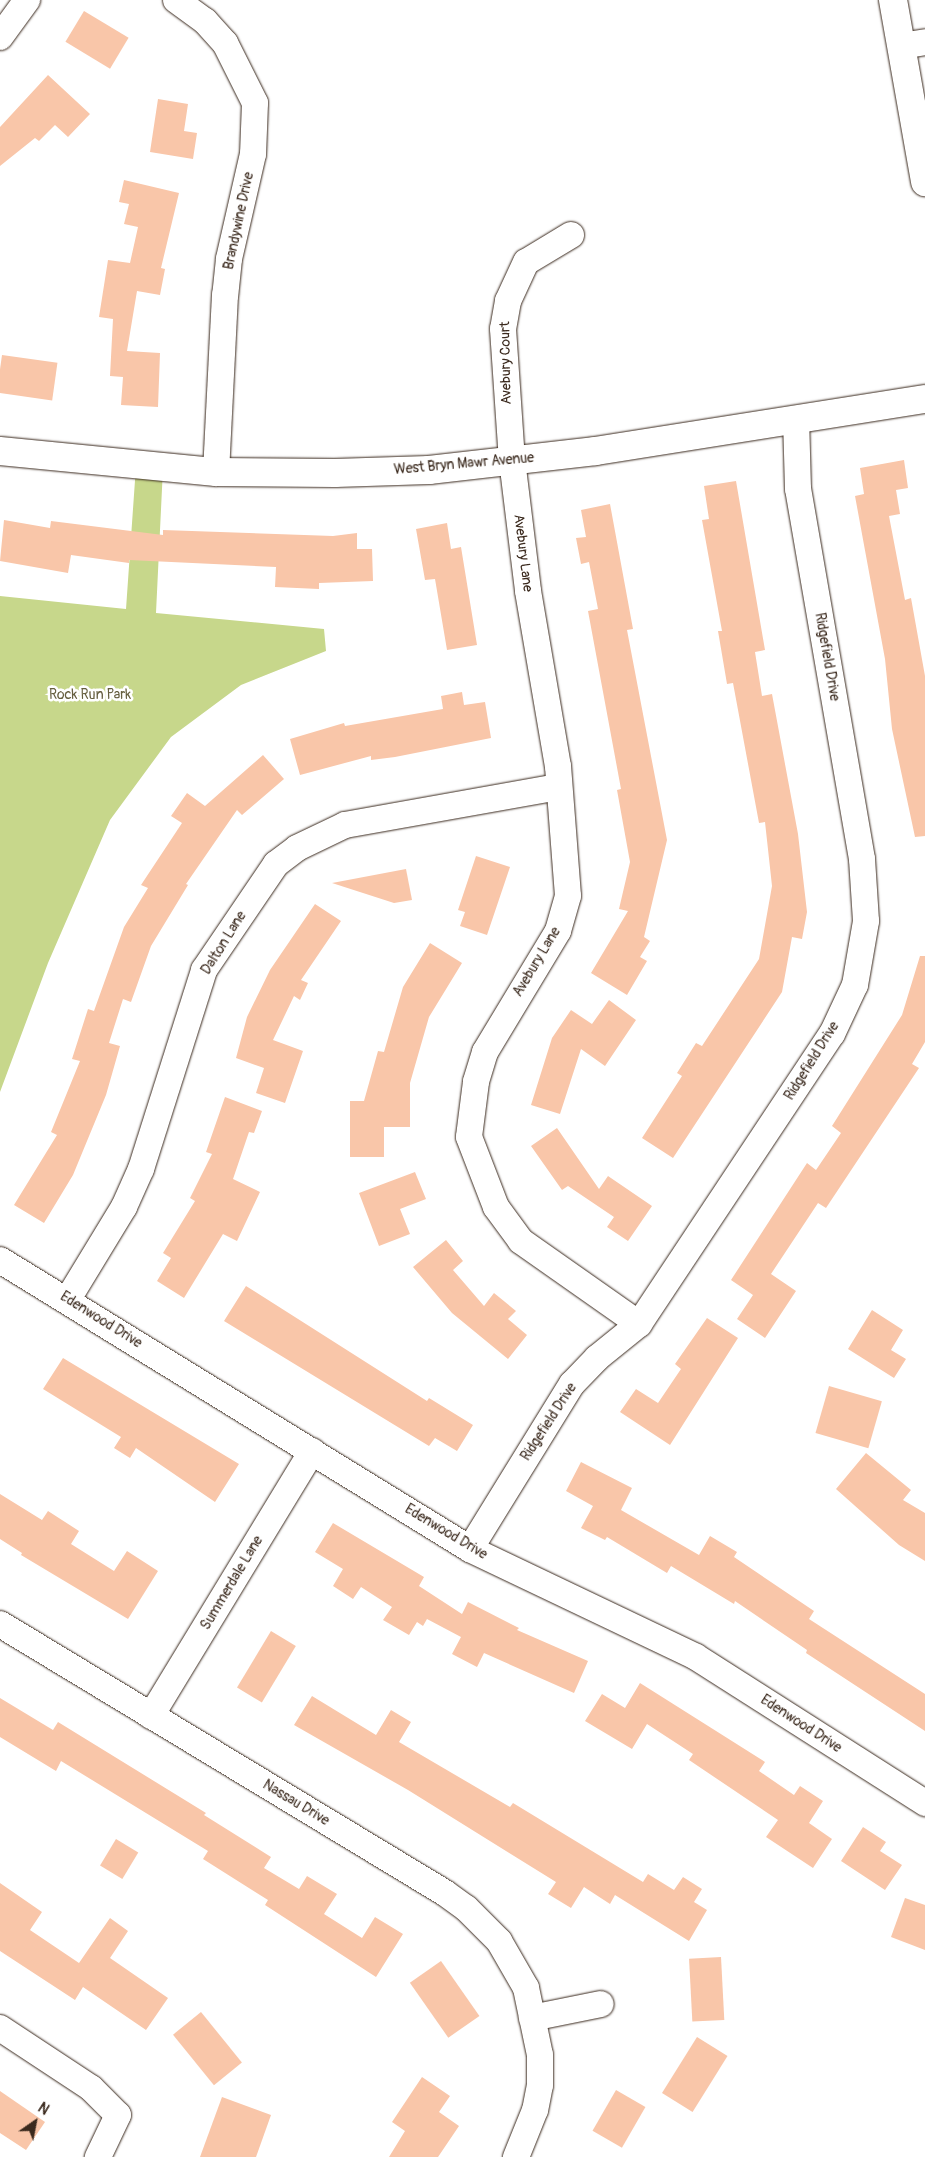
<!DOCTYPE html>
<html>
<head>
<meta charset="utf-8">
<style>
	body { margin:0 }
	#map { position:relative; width:925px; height:2157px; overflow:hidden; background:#fff; font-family:Pangolin,sans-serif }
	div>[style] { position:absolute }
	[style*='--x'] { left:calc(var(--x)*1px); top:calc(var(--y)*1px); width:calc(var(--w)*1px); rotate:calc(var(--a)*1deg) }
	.green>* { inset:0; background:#c7d78b }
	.building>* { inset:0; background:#f9c6a9; transform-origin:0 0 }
	.roads { filter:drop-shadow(0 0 1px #3b2a1e) drop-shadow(0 0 1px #3b2a1e) }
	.street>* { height:26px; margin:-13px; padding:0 13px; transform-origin:13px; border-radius:13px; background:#fff }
	.secondary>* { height:28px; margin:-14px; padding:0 14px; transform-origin:14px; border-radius:14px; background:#fff }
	span { translate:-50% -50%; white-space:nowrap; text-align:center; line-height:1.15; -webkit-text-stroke:5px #fff; paint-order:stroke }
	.street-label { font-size:14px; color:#3b2a1e }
	.park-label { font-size:14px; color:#655e3f }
	.north { position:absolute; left:10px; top:2097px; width:50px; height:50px; -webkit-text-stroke:4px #fff; paint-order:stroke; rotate:33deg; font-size:14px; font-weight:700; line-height:20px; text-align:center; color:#3b2a1e }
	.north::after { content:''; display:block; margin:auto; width:18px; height:22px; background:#3b2a1e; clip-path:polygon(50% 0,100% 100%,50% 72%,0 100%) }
</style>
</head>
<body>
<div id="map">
	<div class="green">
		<i style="clip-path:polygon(136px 466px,163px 468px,156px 613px,324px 629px,326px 651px,241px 685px,171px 737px,110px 820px,48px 963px,0 1092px,0 596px,126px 609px)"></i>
	</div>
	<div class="building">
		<i style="left:84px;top:11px;width:52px;height:36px;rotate:31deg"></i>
		<i style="clip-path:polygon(48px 75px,90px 114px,68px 137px,55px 125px,39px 141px,35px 138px,0 166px,0 127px)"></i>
		<i style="clip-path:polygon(158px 99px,188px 104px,184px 131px,197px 133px,193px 159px,150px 152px)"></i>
		<i style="clip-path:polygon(124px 180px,179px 193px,161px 268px,165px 269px,160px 295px,137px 291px,127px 351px,160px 353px,158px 407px,121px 405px,123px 377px,110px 376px,113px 319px,99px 317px,108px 260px,130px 263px,138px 227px,124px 224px,129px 204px,119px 202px)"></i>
		<i style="left:2px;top:355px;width:56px;height:38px;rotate:8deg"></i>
		<i style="clip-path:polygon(904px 460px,908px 488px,896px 490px,900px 514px,889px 516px,905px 600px,911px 598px,925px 676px,925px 836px,915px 837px,892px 729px,885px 659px,855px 496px,864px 494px,860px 468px)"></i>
		<i style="clip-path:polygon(736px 481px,765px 650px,755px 652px,762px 696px,772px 694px,798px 834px,807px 912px,802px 939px,792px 937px,782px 992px,673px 1158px,642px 1138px,682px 1076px,677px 1073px,696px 1043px,702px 1046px,759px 959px,772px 886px,765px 822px,759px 823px,733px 683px,727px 684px,718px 631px,722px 631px,702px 520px,709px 519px,704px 486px)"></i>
		<i style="clip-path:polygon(610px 504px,633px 629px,627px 630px,667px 840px,644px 937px,650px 941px,640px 957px,647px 961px,627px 995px,591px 973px,628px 911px,619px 909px,630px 862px,617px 790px,621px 789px,588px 611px,598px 609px,589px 562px,581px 564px,576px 538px,586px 537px,581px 510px)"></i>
		<i style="clip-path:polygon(4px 520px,50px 528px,51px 521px,163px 535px,163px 530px,333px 536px,357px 533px,357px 549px,372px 549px,373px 581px,319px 583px,319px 589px,275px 587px,276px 567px,129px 560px,129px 563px,71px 555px,68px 573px,0 561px)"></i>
		<i style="clip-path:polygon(447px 523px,451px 549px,461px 547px,477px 645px,447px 650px,435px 579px,425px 580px,416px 529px)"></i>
		<i style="clip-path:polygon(462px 692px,464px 705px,485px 702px,491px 738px,395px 757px,371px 760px,371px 756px,300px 775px,290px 739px,344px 723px,345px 726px,443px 709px,441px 696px)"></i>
		<i style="clip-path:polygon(263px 755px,284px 779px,242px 815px,237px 810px,186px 884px,188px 885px,151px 946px,131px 1002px,123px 999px,109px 1043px,120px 1046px,106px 1095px,73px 1175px,44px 1223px,14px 1205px,57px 1135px,51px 1132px,80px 1061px,72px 1059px,88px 1009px,94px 1011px,124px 927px,148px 888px,141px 885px,182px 823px,171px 816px,187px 793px,205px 806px)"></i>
		<i style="clip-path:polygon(476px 856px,510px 867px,487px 935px,460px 926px,465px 912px,458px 910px)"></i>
		<i style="clip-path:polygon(406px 869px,412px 900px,394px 903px,332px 883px)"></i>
		<i style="clip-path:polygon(315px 904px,341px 921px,301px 980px,308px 983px,300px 1000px,294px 996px,273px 1040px,303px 1051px,285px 1103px,256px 1093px,264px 1068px,236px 1058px,247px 1017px,270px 970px)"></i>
		<i style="clip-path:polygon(430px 943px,462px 963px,429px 1017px,410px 1083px,410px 1127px,384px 1127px,384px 1157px,350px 1157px,350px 1101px,364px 1101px,378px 1051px,384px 1052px,403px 987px)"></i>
		<i style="clip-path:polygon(920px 956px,925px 956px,925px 1042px,912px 1064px,919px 1068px,826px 1208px,818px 1203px,771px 1274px,796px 1291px,765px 1338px,737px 1319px,753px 1295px,731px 1280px,807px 1163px,816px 1170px,841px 1133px,832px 1126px,902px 1015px)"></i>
		<i style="clip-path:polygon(609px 1000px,636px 1020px,605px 1066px,581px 1049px,560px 1114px,531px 1105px,552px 1038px,571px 1010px,592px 1024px)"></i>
		<i style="clip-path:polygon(225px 1097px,262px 1111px,254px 1133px,249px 1132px,233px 1179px,260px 1192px,237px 1241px,223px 1234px,184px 1298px,157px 1281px,171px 1258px,163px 1253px,195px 1201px,190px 1198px,212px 1154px,206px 1152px)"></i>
		<i style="clip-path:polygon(557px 1128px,599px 1189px,608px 1176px,652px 1206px,628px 1241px,607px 1227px,614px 1217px,568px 1186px,562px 1190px,531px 1146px)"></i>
		<i style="clip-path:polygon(415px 1172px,426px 1199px,400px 1209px,410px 1234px,379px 1246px,359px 1193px)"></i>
		<i style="clip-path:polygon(446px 1240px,463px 1261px,453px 1270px,484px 1306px,494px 1293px,516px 1311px,508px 1319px,527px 1335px,508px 1359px,452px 1313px,413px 1267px)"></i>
		<i style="clip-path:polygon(246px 1286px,427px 1401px,429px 1398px,473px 1425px,457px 1451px,435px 1438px,429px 1446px,224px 1321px)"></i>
		<i style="clip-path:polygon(872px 1310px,903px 1330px,891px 1350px,906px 1359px,894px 1378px,848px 1349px)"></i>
		<i style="clip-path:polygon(707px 1318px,738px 1338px,670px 1445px,620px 1412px,636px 1389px,658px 1403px,681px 1369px,675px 1364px)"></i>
		<i style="clip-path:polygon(63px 1358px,239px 1464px,215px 1502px,136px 1448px,130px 1458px,114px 1448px,121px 1437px,43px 1389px)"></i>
		<i style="left:829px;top:1386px;width:55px;height:49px;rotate:16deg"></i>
		<i style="clip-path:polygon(866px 1453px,911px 1490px,903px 1500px,925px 1513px,925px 1561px,899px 1545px,836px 1489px)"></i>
		<i style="clip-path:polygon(581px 1462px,632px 1488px,621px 1510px,699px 1555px,710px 1536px,737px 1552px,734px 1557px,814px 1611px,809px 1619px,925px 1694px,925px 1731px,806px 1653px,807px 1650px,735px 1601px,734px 1604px,671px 1566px,667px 1573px,607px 1537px,605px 1540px,581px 1528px,593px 1506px,566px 1491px)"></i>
		<i style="clip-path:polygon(0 1494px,42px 1520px,48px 1511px,79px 1531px,71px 1544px,114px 1571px,127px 1551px,158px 1571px,128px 1619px,21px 1555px,22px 1553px,0 1539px)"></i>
		<i style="clip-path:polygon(333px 1523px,424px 1577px,419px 1586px,462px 1614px,468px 1602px,519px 1628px,517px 1630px,588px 1661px,574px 1693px,484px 1653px,477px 1667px,452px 1654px,461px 1637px,427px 1619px,423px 1626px,417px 1622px,409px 1635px,383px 1620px,392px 1607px,361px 1587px,353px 1599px,333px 1586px,343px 1569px,315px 1552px)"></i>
		<i style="left:271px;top:1631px;width:29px;height:66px;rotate:31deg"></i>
		<i style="clip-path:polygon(640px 1683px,765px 1762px,759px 1771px,794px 1795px,800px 1786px,823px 1801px,809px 1823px,832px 1839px,813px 1868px,766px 1837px,778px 1820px,689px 1760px,693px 1754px,647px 1724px,632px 1749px,585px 1721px,602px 1694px,625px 1708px)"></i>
		<i style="clip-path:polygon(312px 1696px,376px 1735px,391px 1710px,411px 1722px,399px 1742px,510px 1807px,513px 1803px,643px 1882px,648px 1874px,674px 1890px,683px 1877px,702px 1889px,694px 1902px,707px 1910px,689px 1941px,615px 1895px,610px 1904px,584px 1887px,571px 1908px,548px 1894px,556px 1882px,408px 1790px,294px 1725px)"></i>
		<i style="clip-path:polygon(0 1698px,53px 1730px,58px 1722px,206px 1813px,204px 1815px,271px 1857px,264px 1868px,299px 1889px,307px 1876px,337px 1894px,324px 1914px,362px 1938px,375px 1917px,403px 1934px,376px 1977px,265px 1905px,268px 1900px,203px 1859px,208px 1851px,61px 1761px,56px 1771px,0 1737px)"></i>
		<i style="clip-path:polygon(863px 1827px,886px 1842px,880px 1851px,902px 1865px,885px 1890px,841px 1861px)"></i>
		<i style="left:116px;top:1839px;width:26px;height:31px;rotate:31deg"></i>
		<i style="clip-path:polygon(0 1883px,42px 1912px,30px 1930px,79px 1963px,110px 1918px,128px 1931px,110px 1958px,168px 1998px,146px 2030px,83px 1987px,75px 2000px,0 1951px)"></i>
		<i style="clip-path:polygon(905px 1898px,925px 1905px,925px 1950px,891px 1937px)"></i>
		<i style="left:721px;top:1957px;width:63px;height:32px;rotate:87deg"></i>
		<i style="left:441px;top:1961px;width:67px;height:38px;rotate:55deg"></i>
		<i style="left:201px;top:2012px;width:65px;height:36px;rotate:51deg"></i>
		<i style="left:697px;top:2037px;width:36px;height:66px;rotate:32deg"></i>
		<i style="clip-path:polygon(422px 2077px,450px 2096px,439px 2112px,459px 2126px,438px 2157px,389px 2157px,405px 2131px,392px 2122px)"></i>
		<i style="left:616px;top:2090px;width:34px;height:47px;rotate:30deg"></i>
		<i style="clip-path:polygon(0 2091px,45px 2122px,26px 2150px,0 2133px)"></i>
		<i style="clip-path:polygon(222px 2097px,271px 2115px,256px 2157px,200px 2157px)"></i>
	</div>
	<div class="roads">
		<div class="street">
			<i style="--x:176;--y:0;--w:36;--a:36"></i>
			<i style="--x:205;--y:21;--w:30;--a:48"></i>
			<i style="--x:225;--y:43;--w:67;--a:63.4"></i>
			<i style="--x:255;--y:103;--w:51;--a:92.2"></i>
			<i style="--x:253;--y:154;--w:108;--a:102.9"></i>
			<i style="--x:229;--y:259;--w:36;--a:96"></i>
			<i style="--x:225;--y:295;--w:177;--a:92.9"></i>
			<i style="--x:0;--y:37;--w:46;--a:-53.9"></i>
			<i style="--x:901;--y:46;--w:24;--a:-9"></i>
			<i style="--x:571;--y:235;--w:52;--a:149"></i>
			<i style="--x:526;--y:262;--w:43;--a:114.8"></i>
			<i style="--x:508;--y:301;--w:28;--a:100"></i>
			<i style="--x:503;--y:329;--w:131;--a:86.1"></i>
			<i style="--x:512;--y:460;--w:132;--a:83"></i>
			<i style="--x:528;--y:591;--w:178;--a:80.3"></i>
			<i style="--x:558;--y:766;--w:130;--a:85.6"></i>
			<i style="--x:568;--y:896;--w:36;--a:106"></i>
			<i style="--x:558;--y:931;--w:141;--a:121.1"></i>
			<i style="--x:485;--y:1052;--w:31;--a:107"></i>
			<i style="--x:476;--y:1082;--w:55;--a:97.3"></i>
			<i style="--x:469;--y:1137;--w:75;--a:68.9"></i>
			<i style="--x:496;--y:1207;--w:42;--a:53.7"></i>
			<i style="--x:521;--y:1241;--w:144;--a:35.1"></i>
			<i style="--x:0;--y:1260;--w:552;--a:31.59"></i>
			<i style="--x:470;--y:1549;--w:250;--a:25.5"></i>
			<i style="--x:696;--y:1657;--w:272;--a:32.5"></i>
			<i style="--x:68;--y:1299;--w:108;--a:-58.7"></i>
			<i style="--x:124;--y:1207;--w:42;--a:-65.9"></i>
			<i style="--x:141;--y:1169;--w:209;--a:-72.4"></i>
			<i style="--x:204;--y:970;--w:128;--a:-55.8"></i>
			<i style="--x:276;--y:864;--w:26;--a:-37"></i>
			<i style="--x:297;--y:848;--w:53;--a:-25.6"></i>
			<i style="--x:345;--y:825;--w:217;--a:-10.1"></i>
			<i style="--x:470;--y:1549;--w:194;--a:-58.3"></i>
			<i style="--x:572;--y:1384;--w:36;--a:-46"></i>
			<i style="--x:597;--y:1358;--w:54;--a:-39"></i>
			<i style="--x:639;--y:1324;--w:348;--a:-56.4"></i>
			<i style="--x:832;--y:1034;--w:54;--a:-64.9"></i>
			<i style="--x:855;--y:985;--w:65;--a:-80.2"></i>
			<i style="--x:866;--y:921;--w:62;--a:-93.7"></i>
			<i style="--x:862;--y:859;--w:375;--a:-99.8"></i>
			<i style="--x:798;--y:489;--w:70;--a:-91.6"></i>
			<i style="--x:0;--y:1624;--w:520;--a:31.15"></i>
			<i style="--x:445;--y:1893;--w:26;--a:36"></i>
			<i style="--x:466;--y:1908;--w:47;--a:45"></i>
			<i style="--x:499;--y:1941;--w:54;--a:60.1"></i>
			<i style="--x:526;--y:1988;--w:68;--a:78.2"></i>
			<i style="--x:540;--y:2055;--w:30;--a:90"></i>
			<i style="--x:540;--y:2085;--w:25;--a:101"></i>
			<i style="--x:535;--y:2110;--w:51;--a:112"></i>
			<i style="--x:151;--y:1716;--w:310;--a:-58.7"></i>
			<i style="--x:532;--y:2018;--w:70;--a:-11.5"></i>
			<i style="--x:0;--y:2028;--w:109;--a:33.4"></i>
			<i style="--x:91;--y:2088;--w:38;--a:45"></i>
			<i style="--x:118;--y:2115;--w:47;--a:115.5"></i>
		</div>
		<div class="secondary">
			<i style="--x:893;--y:0;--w:185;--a:80"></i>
			<i style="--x:0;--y:451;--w:217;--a:5.6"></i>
			<i style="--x:216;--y:472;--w:119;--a:0.5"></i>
			<i style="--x:335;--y:473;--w:94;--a:-1.8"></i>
			<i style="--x:429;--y:470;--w:168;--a:-6.5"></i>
			<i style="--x:596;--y:451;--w:333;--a:-9"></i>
		</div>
	</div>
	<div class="street-label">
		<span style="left:239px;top:221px;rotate:-78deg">Brandywine Drive</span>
		<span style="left:506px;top:363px;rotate:-91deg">Avebury Court</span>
		<span style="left:464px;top:464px;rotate:-5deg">West Bryn Mawr Avenue</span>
		<span style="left:523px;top:553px;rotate:83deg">Avebury Lane</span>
		<span style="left:827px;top:657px;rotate:80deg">Ridgefield Drive</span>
		<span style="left:224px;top:943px;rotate:-58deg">Dalton Lane</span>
		<span style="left:537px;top:962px;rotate:-59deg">Avebury Lane</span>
		<span style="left:812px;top:1061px;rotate:-58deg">Ridgefield Drive</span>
		<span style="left:101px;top:1320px;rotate:32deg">Edenwood Drive</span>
		<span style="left:549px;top:1422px;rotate:-57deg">Ridgefield Drive</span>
		<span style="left:446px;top:1532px;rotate:31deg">Edenwood Drive</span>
		<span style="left:232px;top:1583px;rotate:-59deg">Summerdale Lane</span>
		<span style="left:801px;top:1724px;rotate:33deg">Edenwood Drive</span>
		<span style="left:296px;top:1803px;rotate:31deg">Nassau Drive</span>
	</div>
	<div class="park-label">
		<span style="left:90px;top:695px">Rock Run Park</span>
	</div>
	<div class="north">N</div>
</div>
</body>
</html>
